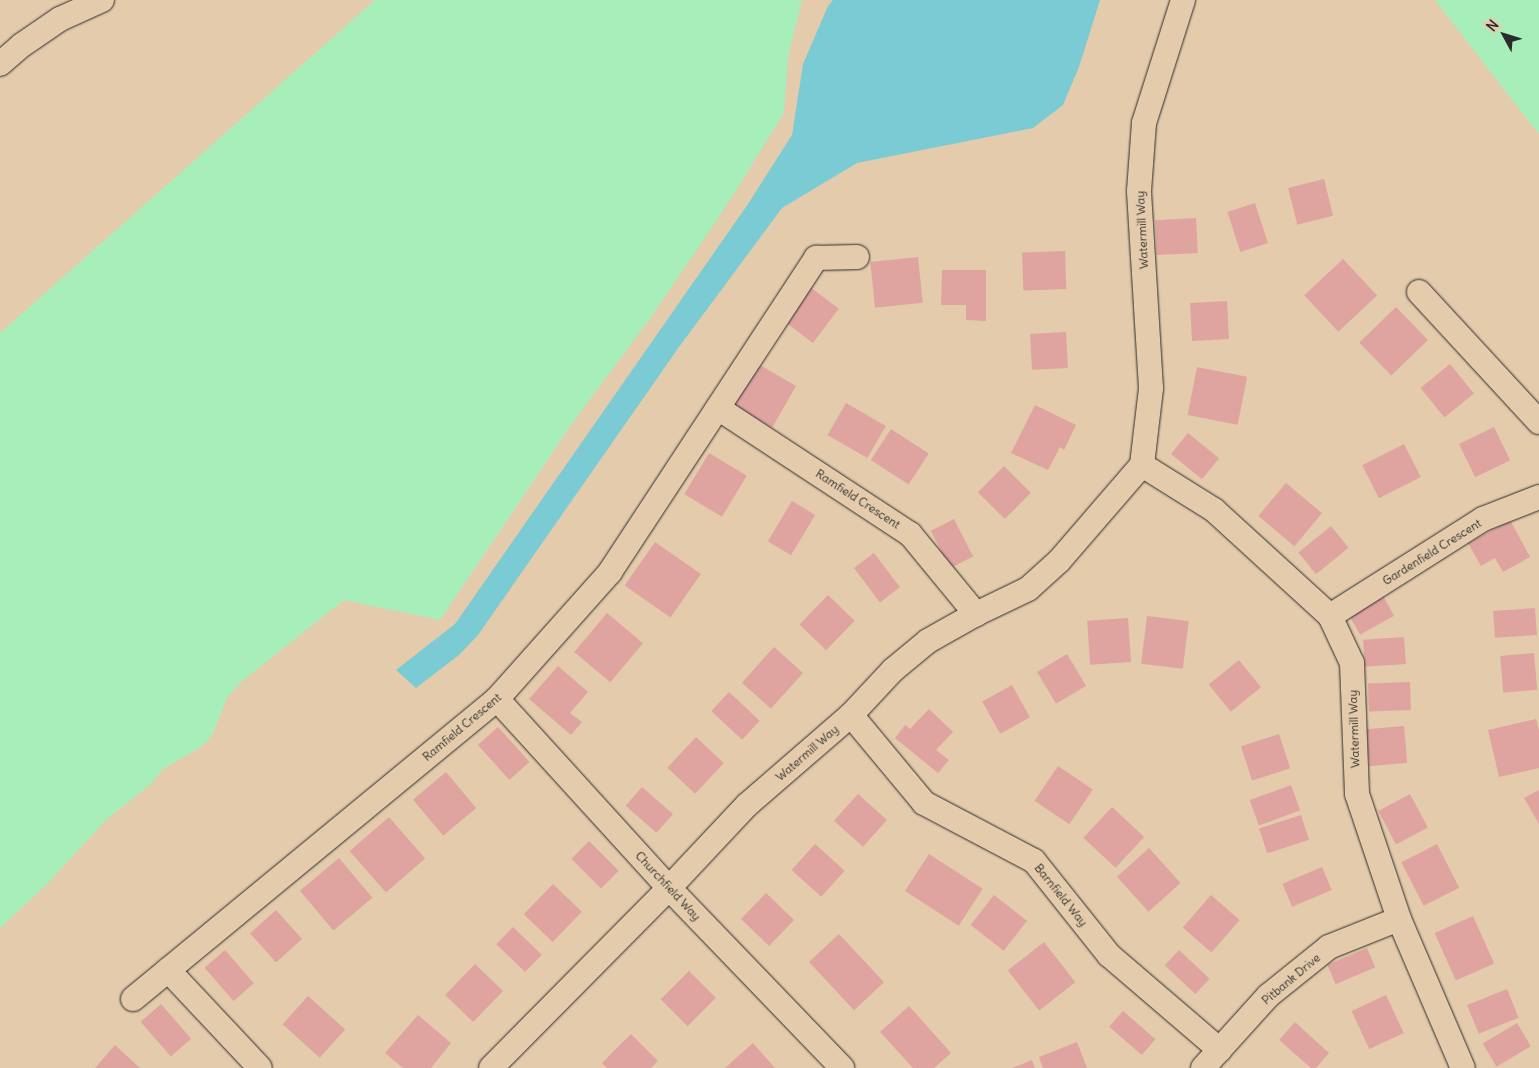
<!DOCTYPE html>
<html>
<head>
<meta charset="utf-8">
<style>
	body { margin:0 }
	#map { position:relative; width:1539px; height:1068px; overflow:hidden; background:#e4cbac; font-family:Delius,sans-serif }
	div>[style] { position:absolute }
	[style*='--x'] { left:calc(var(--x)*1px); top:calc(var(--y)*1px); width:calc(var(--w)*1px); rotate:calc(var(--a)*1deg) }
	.green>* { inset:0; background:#a8eebb }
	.water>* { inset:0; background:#7acbd3 }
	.building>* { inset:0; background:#dfa4a0; transform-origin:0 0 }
	.roads { filter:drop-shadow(0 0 1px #2b2b2b) drop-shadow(0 0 1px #2b2b2b) }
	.street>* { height:24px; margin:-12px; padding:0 12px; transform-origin:12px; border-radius:12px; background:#e4cbac }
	span { translate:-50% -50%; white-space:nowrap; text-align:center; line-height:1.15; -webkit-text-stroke:4px #e4cbac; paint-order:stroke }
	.street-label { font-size:12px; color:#2b2b2b }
	.north { position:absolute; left:1479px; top:10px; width:50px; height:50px; -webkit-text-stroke:4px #e4cbac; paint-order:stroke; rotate:309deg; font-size:14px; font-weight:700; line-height:20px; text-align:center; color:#2b2b2b }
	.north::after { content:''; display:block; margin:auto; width:18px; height:22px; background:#2b2b2b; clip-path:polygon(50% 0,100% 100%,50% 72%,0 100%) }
</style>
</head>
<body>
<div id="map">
	<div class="green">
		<i style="clip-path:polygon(375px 0,802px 0,788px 57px,784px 113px,721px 214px,649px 320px,573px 422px,440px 620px,344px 600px,241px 682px,227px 698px,212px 735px,201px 747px,163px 769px,151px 784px,106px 820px,47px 884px,0 928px,0 333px)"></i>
		<i style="clip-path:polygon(1435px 0,1539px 0,1539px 133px,1534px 128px)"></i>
	</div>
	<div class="water">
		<i style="clip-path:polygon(833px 0,1100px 0,1079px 67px,1063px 105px,1033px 128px,857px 163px,782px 208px,679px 347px,478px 635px,459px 655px,416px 688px,396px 670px,455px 624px,748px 204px,792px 135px,803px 64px,828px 6px)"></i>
	</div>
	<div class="building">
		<i style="left:1324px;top:179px;width:38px;height:37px;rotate:76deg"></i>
		<i style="left:1255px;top:203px;width:42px;height:29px;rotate:72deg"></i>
		<i style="left:1196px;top:218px;width:35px;height:41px;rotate:87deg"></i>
		<i style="left:1065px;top:251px;width:38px;height:43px;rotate:88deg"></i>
		<i style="left:918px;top:257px;width:46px;height:48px;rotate:84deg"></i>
		<i style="left:1343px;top:259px;width:50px;height:53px;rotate:47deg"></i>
		<i style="clip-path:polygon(942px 270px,986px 270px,986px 321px,966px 320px,966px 305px,941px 305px)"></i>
		<i style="left:810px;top:287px;width:36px;height:43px;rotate:37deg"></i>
		<i style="left:1227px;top:301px;width:38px;height:37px;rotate:87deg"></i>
		<i style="left:1396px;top:307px;width:46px;height:51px;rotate:46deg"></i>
		<i style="left:1066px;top:332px;width:36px;height:36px;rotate:87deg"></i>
		<i style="left:758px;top:364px;width:44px;height:48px;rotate:30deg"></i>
		<i style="left:1450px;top:364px;width:38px;height:38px;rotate:51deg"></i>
		<i style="left:1197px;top:367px;width:51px;height:49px;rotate:11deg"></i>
		<i style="left:846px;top:403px;width:46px;height:37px;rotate:30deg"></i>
		<i style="clip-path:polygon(1035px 405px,1076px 425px,1064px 450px,1060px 447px,1048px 470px,1011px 453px)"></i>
		<i style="left:1494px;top:427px;width:37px;height:39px;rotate:64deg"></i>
		<i style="left:891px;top:429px;width:45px;height:37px;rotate:33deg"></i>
		<i style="left:1188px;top:433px;width:40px;height:27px;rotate:39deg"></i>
		<i style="left:1404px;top:444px;width:37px;height:47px;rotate:63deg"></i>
		<i style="left:709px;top:453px;width:44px;height:48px;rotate:31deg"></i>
		<i style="left:1004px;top:466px;width:38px;height:37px;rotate:45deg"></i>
		<i style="left:1286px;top:483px;width:47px;height:43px;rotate:40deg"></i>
		<i style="left:792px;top:501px;width:27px;height:47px;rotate:31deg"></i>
		<i style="left:954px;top:519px;width:42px;height:26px;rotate:63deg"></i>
		<i style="clip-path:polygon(1510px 520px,1530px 557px,1503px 572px,1495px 558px,1481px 566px,1468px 543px)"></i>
		<i style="left:1331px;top:526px;width:28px;height:42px;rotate:51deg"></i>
		<i style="left:655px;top:542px;width:56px;height:53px;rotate:35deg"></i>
		<i style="left:874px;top:553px;width:43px;height:25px;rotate:53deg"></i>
		<i style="left:1382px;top:594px;width:25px;height:39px;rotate:61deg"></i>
		<i style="left:828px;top:595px;width:37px;height:41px;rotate:44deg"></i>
		<i style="left:1535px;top:608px;width:27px;height:42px;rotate:86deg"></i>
		<i style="left:607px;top:613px;width:47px;height:51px;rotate:40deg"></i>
		<i style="left:1147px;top:616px;width:42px;height:48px;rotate:7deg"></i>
		<i style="left:1128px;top:618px;width:44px;height:41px;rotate:86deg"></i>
		<i style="left:1404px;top:637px;width:27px;height:41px;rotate:86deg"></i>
		<i style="left:774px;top:647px;width:39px;height:48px;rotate:42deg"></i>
		<i style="left:1534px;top:653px;width:37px;height:34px;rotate:85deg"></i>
		<i style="left:1067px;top:654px;width:37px;height:35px;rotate:59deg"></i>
		<i style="left:1239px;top:660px;width:35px;height:39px;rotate:51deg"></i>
		<i style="clip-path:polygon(558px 666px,588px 692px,570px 713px,582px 722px,571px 735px,529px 699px)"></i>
		<i style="left:1410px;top:682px;width:28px;height:42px;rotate:88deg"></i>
		<i style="left:1012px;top:685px;width:37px;height:34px;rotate:61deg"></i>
		<i style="left:729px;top:692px;width:42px;height:26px;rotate:43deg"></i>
		<i style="clip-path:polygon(929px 709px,953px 732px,936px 750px,949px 760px,938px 773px,895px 738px,905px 725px,910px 729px)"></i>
		<i style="clip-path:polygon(1536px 719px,1539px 731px,1539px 768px,1499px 777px,1488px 730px)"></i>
		<i style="left:1404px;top:726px;width:37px;height:38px;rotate:85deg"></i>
		<i style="left:498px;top:727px;width:47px;height:27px;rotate:48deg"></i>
		<i style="left:1279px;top:734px;width:36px;height:40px;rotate:72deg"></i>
		<i style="left:696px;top:737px;width:38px;height:42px;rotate:43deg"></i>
		<i style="left:1058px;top:766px;width:42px;height:42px;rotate:34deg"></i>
		<i style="left:446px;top:772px;width:47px;height:43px;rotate:50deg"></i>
		<i style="left:1291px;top:785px;width:27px;height:44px;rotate:70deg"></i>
		<i style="left:642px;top:787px;width:41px;height:25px;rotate:41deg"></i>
		<i style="clip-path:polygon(1539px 790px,1539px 824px,1524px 798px)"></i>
		<i style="left:858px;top:794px;width:39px;height:36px;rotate:42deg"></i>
		<i style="left:1410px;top:794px;width:38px;height:36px;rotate:62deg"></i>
		<i style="left:1112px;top:807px;width:44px;height:42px;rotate:43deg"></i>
		<i style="left:1301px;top:815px;width:26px;height:44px;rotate:72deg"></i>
		<i style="left:389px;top:817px;width:55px;height:52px;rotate:49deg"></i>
		<i style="left:589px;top:841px;width:42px;height:25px;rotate:45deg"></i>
		<i style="left:815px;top:844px;width:40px;height:35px;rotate:42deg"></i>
		<i style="left:1437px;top:844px;width:49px;height:40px;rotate:63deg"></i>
		<i style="left:1149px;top:848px;width:47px;height:43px;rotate:48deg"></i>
		<i style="left:929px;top:854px;width:64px;height:44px;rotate:33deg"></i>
		<i style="left:339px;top:858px;width:52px;height:51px;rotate:50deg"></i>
		<i style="left:1322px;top:867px;width:25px;height:43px;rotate:67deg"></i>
		<i style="left:553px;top:884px;width:40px;height:42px;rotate:44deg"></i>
		<i style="left:766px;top:893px;width:39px;height:36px;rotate:44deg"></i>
		<i style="left:994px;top:895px;width:42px;height:38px;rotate:38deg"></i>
		<i style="left:1211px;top:895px;width:38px;height:43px;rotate:41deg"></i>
		<i style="left:276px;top:910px;width:39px;height:35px;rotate:48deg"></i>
		<i style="left:1473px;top:916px;width:52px;height:42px;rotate:66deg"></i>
		<i style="left:513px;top:927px;width:40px;height:24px;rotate:44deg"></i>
		<i style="left:839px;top:934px;width:66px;height:41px;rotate:47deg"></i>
		<i style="left:1044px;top:942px;width:51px;height:46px;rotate:52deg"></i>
		<i style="left:1367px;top:948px;width:21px;height:43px;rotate:67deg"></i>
		<i style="left:225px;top:950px;width:44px;height:27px;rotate:49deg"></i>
		<i style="left:1179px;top:950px;width:42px;height:21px;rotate:43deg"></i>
		<i style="left:475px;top:964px;width:39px;height:43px;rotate:44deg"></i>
		<i style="left:689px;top:971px;width:38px;height:40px;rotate:45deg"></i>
		<i style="left:1507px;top:989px;width:31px;height:43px;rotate:68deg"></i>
		<i style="left:1386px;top:995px;width:42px;height:38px;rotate:65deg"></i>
		<i style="left:308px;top:996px;width:50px;height:38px;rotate:42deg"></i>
		<i style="left:161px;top:1004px;width:46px;height:27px;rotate:49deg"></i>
		<i style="clip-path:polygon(909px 1006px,951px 1053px,934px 1068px,913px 1068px,880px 1032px)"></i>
		<i style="left:1123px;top:1011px;width:43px;height:21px;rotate:41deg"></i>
		<i style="clip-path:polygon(418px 1015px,451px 1043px,431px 1068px,403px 1068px,385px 1053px)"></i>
		<i style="clip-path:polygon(1295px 1022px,1329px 1053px,1316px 1068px,1311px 1068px,1279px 1040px)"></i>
		<i style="left:1517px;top:1023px;width:27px;height:40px;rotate:59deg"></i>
		<i style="clip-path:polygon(631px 1034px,658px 1061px,651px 1068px,607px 1068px,602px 1063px)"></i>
		<i style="clip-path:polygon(1077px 1042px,1087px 1068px,1043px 1068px,1039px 1057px)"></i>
		<i style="clip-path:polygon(753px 1043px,775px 1068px,725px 1068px)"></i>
		<i style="clip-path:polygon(115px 1045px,140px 1068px,95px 1068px)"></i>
		<i style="clip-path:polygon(1032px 1060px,1035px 1068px,1012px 1068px)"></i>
	</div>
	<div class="roads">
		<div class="street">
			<i style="--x:0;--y:64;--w:29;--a:-41"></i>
			<i style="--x:22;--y:45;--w:46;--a:-34.4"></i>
			<i style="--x:60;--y:19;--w:46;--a:-24.3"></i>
			<i style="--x:1419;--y:292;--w:177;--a:47.3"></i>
			<i style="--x:718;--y:408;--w:230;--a:33.3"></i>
			<i style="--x:910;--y:534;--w:104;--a:50.5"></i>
			<i style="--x:1142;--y:465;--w:85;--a:32"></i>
			<i style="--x:1214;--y:510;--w:157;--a:42.4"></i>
			<i style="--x:1330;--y:616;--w:52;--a:64.9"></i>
			<i style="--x:1352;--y:663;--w:131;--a:87.8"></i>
			<i style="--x:1357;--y:794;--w:132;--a:71.4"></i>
			<i style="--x:1399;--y:919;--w:162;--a:66.8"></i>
			<i style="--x:1330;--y:616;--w:181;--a:-32.4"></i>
			<i style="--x:1483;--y:519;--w:60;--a:-21.4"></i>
			<i style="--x:497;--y:699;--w:256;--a:47.7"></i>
			<i style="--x:669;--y:888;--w:250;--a:46.1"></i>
			<i style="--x:851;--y:715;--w:114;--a:50.3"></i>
			<i style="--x:924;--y:803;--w:124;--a:27.8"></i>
			<i style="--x:1034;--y:861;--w:120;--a:51.4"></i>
			<i style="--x:1109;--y:955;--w:146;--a:40.6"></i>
			<i style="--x:168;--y:970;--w:134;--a:46.8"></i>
			<i style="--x:133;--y:999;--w:472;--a:-39.5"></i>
			<i style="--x:497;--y:699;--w:170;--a:-48.3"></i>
			<i style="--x:610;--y:572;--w:376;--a:-56.7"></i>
			<i style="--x:816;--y:258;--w:41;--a:-1.4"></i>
			<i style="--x:491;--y:1068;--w:253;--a:-45.3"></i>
			<i style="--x:669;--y:888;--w:114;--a:-46.8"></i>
			<i style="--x:747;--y:805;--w:138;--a:-40.9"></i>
			<i style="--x:851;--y:715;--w:62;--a:-47"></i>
			<i style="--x:893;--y:670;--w:45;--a:-39.6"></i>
			<i style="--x:928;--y:641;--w:55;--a:-29.4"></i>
			<i style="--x:976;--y:614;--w:58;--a:-25.7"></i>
			<i style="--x:1028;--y:589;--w:42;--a:-42.1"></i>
			<i style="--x:1059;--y:561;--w:127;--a:-49.2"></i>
			<i style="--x:1142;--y:465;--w:78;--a:-83.3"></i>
			<i style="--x:1151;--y:388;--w:197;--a:-93.5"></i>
			<i style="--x:1139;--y:191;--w:68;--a:-85.8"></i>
			<i style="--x:1144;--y:123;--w:129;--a:-72.4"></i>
			<i style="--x:1203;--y:1068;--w:97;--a:-47.9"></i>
			<i style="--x:1268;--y:996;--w:78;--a:-38.8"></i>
			<i style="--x:1329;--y:947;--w:75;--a:-21.8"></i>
		</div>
	</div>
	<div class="street-label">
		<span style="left:1142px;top:230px;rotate:-93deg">Watermill Way</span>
		<span style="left:858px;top:499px;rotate:33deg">Ramfield Crescent</span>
		<span style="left:1432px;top:552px;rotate:-32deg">Gardenfield Crescent</span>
		<span style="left:462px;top:727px;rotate:-40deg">Ramfield Crescent</span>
		<span style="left:1354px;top:729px;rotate:-92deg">Watermill Way</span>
		<span style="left:807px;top:753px;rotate:-41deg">Watermill Way</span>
		<span style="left:668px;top:886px;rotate:47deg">Churchfield Way</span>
		<span style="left:1061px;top:895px;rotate:51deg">Barnfield Way</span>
		<span style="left:1291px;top:979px;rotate:-40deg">Pitbank Drive</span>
	</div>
	<div class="north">N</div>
</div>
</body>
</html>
